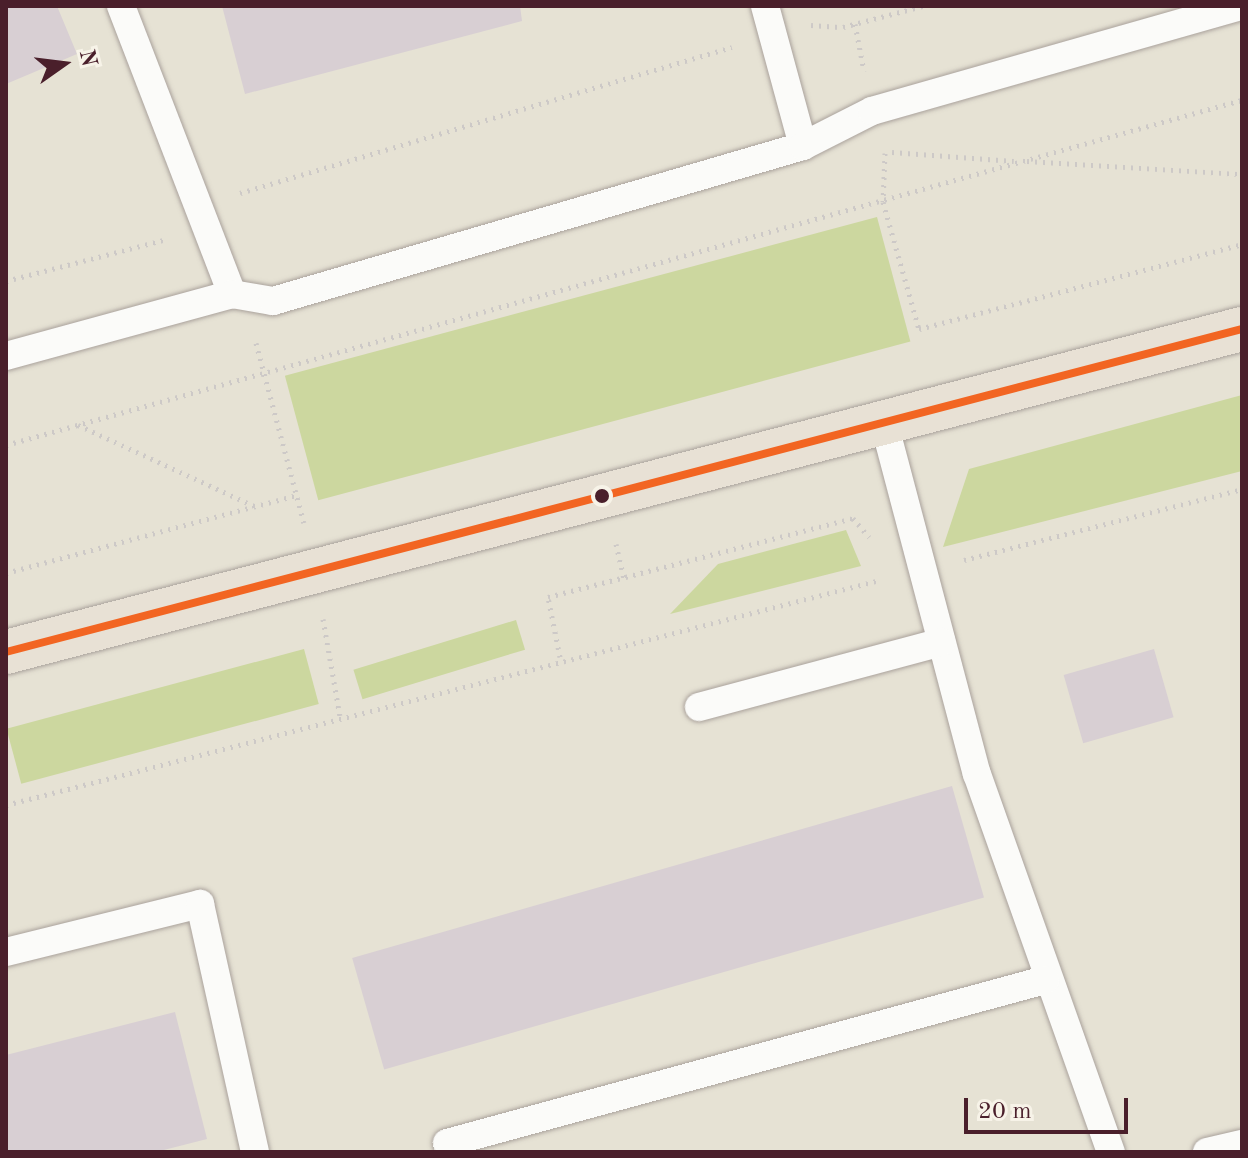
<!DOCTYPE html>
<html>
<head>
<meta charset="utf-8">
<style>
	body { margin:0 }
	#map { position:relative; width:1248px; height:1158px; overflow:hidden; background:#e6e2d4; font-family:"Old Standard TT",serif }
	div>[style] { position:absolute }
	[style*='--x'] { left:calc(var(--x)*1px); top:calc(var(--y)*1px); width:calc(var(--w)*1px); rotate:calc(var(--a)*1deg) }
	.green>* { inset:0; background:#ccd79f; transform-origin:0 0 }
	.building>* { inset:0; background:#d8cfd3; transform-origin:0 0 }
	.path>* { height:5px; margin-top:-2.5px; transform-origin:0; background:repeating-linear-gradient(90deg,#cdc9c7 0 2px,transparent 0 8px) }
	.roads { filter:drop-shadow(0 0 2px #aaa29c) drop-shadow(0 0 2px #aaa29c) }
	.service>* { height:28px; margin:-14px; padding:0 14px; transform-origin:14px; border-radius:14px; background:#fbfbf9 }
	.primary>* { height:44px; margin:-22px; padding:0 22px; transform-origin:22px; border-radius:22px; background:#e8e1d5 }
	.bus-1>* { height:8px; margin:-4px; padding:0 4px; transform-origin:4px; border-radius:4px; background:#f26522 }
	.dots>* { width:22px; height:22px; translate:-50% -50%; box-sizing:border-box; border:4px solid #f7f3e8; border-radius:50% }
	span { translate:-50% -50%; white-space:nowrap; text-align:center; line-height:1.15; -webkit-text-stroke:6px #f7f3e8; paint-order:stroke }
	.frame { position:absolute; inset:0; border:8px solid #4a1f2b; pointer-events:none }
	.north { position:absolute; left:24px; top:24px; width:80px; height:80px; -webkit-text-stroke:6px #f7f3e8; paint-order:stroke; rotate:76deg; font-size:22px; font-weight:700; line-height:32px; text-align:center; color:#4a1f2b }
	.north::after { content:''; display:block; margin:auto; width:28px; height:36px; background:#4a1f2b; clip-path:polygon(50% 0,100% 100%,50% 72%,0 100%) }
	.scale { position:absolute; left:964px; top:1098px; width:164px; height:36px; box-sizing:border-box; border:4px solid #4a1f2b; border-top:0; padding-left:10px; font-size:24px; line-height:28px; white-space:nowrap; color:#4a1f2b; -webkit-text-stroke:6px #f7f3e8; paint-order:stroke }
</style>
</head>
<body>
<div id="map">
	<div class="green">
		<i style="left:877px;top:217px;width:129px;height:613px;rotate:75deg"></i>
		<i style="clip-path:polygon(1242px 395px,1242px 471px,943px 547px,969px 469px)"></i>
		<i style="clip-path:polygon(846px 530px,861px 566px,670px 614px,718px 564px)"></i>
		<i style="left:516px;top:620px;width:31px;height:170px;rotate:73deg"></i>
		<i style="left:304px;top:649px;width:57px;height:308px;rotate:75deg"></i>
	</div>
	<div class="building">
		<i style="clip-path:polygon(6px 6px,57px 6px,77px 54px,6px 84px)"></i>
		<i style="clip-path:polygon(222px 6px,520px 6px,522px 21px,245px 94px)"></i>
		<i style="left:1154px;top:649px;width:71px;height:94px;rotate:74deg"></i>
		<i style="left:952px;top:786px;width:116px;height:624px;rotate:74deg"></i>
		<i style="clip-path:polygon(175px 1012px,207px 1139px,156px 1152px,6px 1152px,6px 1055px)"></i>
	</div>
	<div class="path">
		<i style="--x:855;--y:24;--w:48;--a:79.2"></i>
		<i style="--x:811;--y:25;--w:32;--a:4"></i>
		<i style="--x:843;--y:27;--w:83;--a:-14.7"></i>
		<i style="--x:892;--y:152;--w:122;--a:4.2"></i>
		<i style="--x:885;--y:153;--w:49;--a:92.3"></i>
		<i style="--x:883;--y:202;--w:132;--a:74.2"></i>
		<i style="--x:919;--y:329;--w:334;--a:-14.7"></i>
		<i style="--x:1027;--y:161;--w:215;--a:3.5"></i>
		<i style="--x:240;--y:193;--w:513;--a:-16.53"></i>
		<i style="--x:6;--y:281;--w:166;--a:-14.6"></i>
		<i style="--x:256;--y:343;--w:186;--a:75.1"></i>
		<i style="--x:78;--y:425;--w:194;--a:24.7"></i>
		<i style="--x:6;--y:445;--w:1283;--a:-15.6"></i>
		<i style="--x:616;--y:544;--w:35;--a:77"></i>
		<i style="--x:964;--y:560;--w:287;--a:-14.3"></i>
		<i style="--x:6;--y:573;--w:301;--a:-15"></i>
		<i style="--x:323;--y:619;--w:98;--a:80.1"></i>
		<i style="--x:560;--y:657;--w:61;--a:-101.3"></i>
		<i style="--x:548;--y:597;--w:315;--a:-14.5"></i>
		<i style="--x:853;--y:518;--w:25;--a:50"></i>
		<i style="--x:6;--y:805;--w:902;--a:-14.44"></i>
	</div>
	<div class="roads">
		<div class="service">
			<i style="--x:121;--y:6;--w:309;--a:68.9"></i>
			<i style="--x:765;--y:6;--w:145;--a:74.8"></i>
			<i style="--x:6;--y:356;--w:234;--a:-15.3"></i>
			<i style="--x:232;--y:294;--w:42;--a:9.7"></i>
			<i style="--x:273;--y:301;--w:552;--a:-16.3"></i>
			<i style="--x:803;--y:146;--w:77;--a:-26.9"></i>
			<i style="--x:872;--y:111;--w:383;--a:-15.9"></i>
			<i style="--x:884;--y:423;--w:363;--a:75.2"></i>
			<i style="--x:977;--y:774;--w:401;--a:70.5"></i>
			<i style="--x:699;--y:707;--w:251;--a:-15"></i>
			<i style="--x:6;--y:952;--w:200;--a:-13.9"></i>
			<i style="--x:200;--y:904;--w:254;--a:77.5"></i>
			<i style="--x:447;--y:1143;--w:620;--a:-15.25"></i>
			<i style="--x:1207;--y:1152;--w:36;--a:-13"></i>
		</div>
		<div class="primary">
			<i style="--x:6;--y:652;--w:1278;--a:-14.65"></i>
		</div>
	</div>
	<div class="bus-1">
		<i style="--x:6;--y:652;--w:1278;--a:-14.65"></i>
	</div>
	<div class="dots">
		<i style="left:602px;top:496px;background:#4a1f2b"></i>
	</div>
	<div class="frame"></div>
	<div class="north">N</div>
	<div class="scale">20 m</div>
</div>
</body>
</html>
